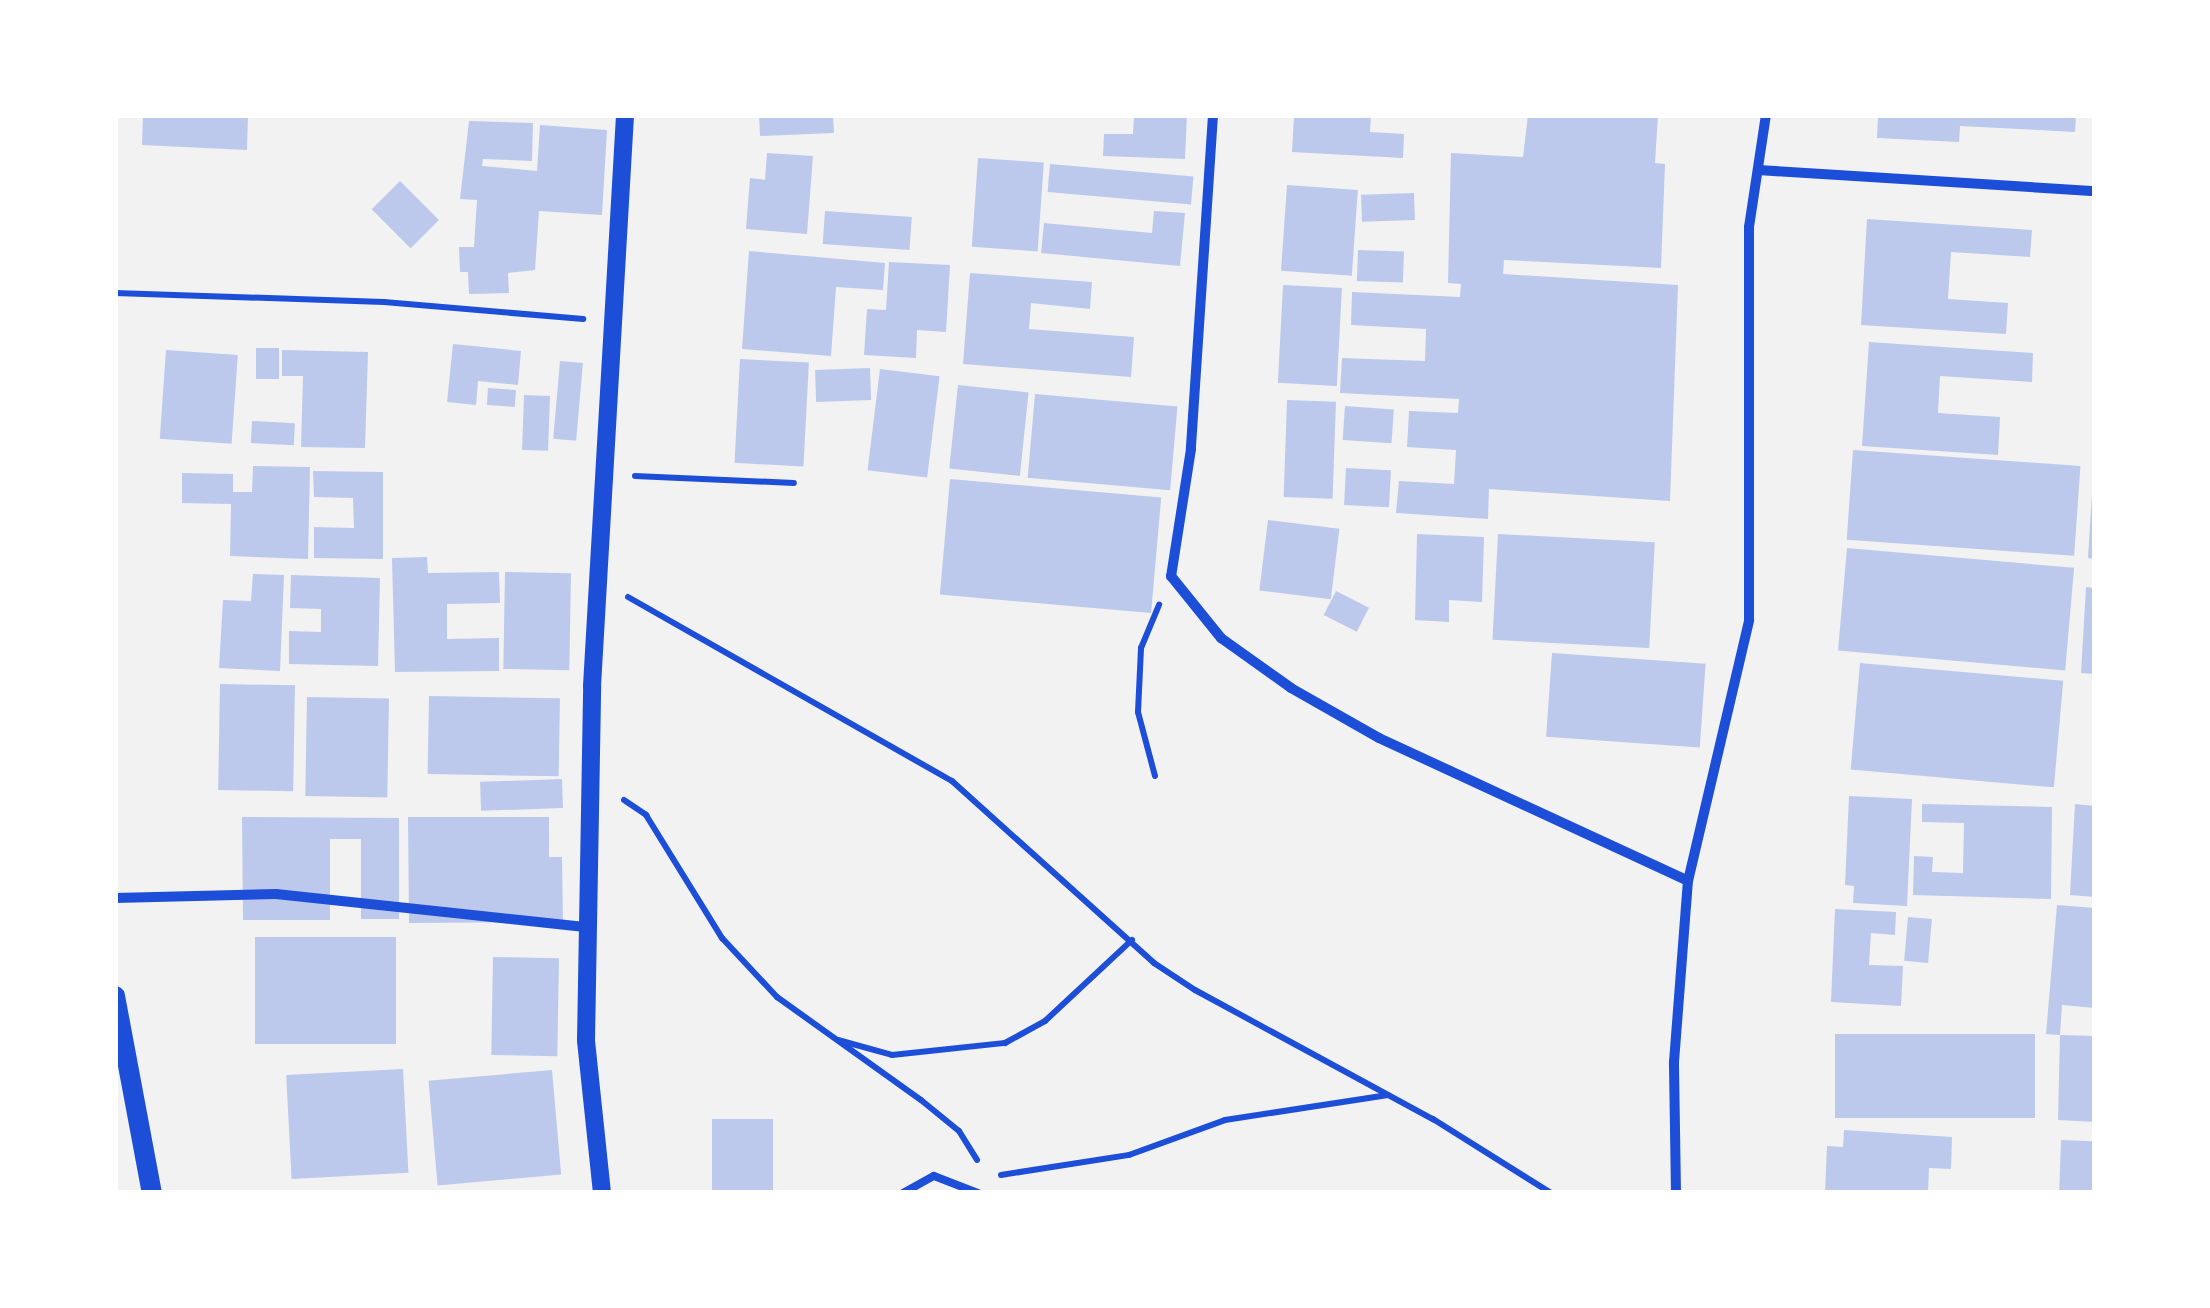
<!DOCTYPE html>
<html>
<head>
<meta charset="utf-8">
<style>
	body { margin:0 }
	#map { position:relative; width:2210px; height:1308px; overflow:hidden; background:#f2f2f2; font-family:Mulish,sans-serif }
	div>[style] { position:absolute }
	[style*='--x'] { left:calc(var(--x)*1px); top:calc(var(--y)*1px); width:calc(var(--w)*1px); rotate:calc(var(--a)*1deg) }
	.building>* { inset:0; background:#bdc9ec; transform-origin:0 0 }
	.path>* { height:6px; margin:-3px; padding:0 3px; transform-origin:3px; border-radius:3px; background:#1d4ed8 }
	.service>* { height:8px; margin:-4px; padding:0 4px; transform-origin:4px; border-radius:4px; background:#1d4ed8 }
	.minor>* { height:10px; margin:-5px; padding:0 5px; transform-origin:5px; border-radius:5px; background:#1d4ed8 }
	.tertiary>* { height:18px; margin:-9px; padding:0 9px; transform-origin:9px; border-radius:9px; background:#1d4ed8 }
	.secondary>* { height:20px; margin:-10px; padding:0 10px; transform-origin:10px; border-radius:10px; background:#1d4ed8 }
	span { translate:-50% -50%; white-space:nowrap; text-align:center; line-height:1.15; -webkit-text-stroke:10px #fff; paint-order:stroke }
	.frame { position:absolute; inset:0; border:118px solid #fff; pointer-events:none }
</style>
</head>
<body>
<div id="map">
	<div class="building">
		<i style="clip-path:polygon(143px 115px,248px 115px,247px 150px,142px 145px)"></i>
		<i style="clip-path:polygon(759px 115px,833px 115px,834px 133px,760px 136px)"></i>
		<i style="clip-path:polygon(1134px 115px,1187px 115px,1185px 159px,1103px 156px,1104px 134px,1133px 134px)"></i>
		<i style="clip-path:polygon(1294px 115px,1371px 115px,1370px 132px,1404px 134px,1403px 158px,1292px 152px)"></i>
		<i style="clip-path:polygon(1528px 115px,1658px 115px,1655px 163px,1665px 164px,1661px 268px,1504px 260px,1503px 274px,1678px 285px,1670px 501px,1489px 489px,1488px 519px,1396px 513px,1399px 481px,1454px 484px,1456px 450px,1407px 447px,1409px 411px,1458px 413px,1459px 399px,1340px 393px,1342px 358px,1425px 361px,1426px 329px,1351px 325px,1352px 292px,1460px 297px,1461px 284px,1448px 283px,1451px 153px,1523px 157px)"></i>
		<i style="clip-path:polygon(1878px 115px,2076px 115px,2075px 132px,1960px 126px,1959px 142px,1877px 138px)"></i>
		<i style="clip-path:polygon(469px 121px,533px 123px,532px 161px,483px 159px,482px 166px,537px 171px,540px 125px,607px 130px,602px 215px,539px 211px,535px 270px,508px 273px,509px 293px,469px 294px,468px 272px,460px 272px,459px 247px,474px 247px,477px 200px,460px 199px)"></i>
		<i style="clip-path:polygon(767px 153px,813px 156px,807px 234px,746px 229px,750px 178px,765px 180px)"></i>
		<i style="left:978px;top:158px;width:66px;height:89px;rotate:4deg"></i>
		<i style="left:1050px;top:164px;width:144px;height:28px;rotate:5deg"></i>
		<i style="left:400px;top:181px;width:55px;height:40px;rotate:45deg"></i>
		<i style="left:1287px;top:185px;width:71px;height:86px;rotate:4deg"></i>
		<i style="left:1414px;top:193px;width:27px;height:53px;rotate:88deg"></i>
		<i style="left:825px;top:211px;width:87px;height:33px;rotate:4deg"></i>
		<i style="clip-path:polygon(1154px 211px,1185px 213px,1180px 266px,1041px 253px,1044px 223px,1152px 233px)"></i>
		<i style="clip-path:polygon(1867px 219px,2032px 230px,2030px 257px,1951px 252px,1948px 299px,2008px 303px,2006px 334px,1861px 325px)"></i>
		<i style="left:1358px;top:250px;width:46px;height:31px;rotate:2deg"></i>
		<i style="clip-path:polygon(749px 251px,885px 263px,883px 290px,836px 287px,831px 356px,742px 349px)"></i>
		<i style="clip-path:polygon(889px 262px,950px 265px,946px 332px,917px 330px,916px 358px,864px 355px,867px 309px,886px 310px)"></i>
		<i style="clip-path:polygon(970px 273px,1092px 282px,1090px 309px,1031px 303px,1029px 329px,1134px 337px,1131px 377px,963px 364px)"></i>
		<i style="left:1283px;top:285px;width:59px;height:98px;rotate:3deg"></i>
		<i style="clip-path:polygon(1869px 342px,2033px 353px,2032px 382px,1940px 376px,1938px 413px,2000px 417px,1998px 455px,1862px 446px)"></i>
		<i style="clip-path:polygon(453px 344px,521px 351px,518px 385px,478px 381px,476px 405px,447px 402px)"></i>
		<i style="left:256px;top:348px;width:23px;height:31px"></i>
		<i style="left:166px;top:350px;width:72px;height:89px;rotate:4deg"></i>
		<i style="clip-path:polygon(282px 350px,368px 352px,365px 448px,301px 447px,303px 376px,282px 376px)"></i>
		<i style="left:740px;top:359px;width:69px;height:104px;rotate:3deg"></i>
		<i style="left:560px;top:361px;width:23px;height:78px;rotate:5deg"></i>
		<i style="left:870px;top:368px;width:32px;height:55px;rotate:88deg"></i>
		<i style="left:880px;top:369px;width:60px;height:102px;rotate:7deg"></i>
		<i style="left:958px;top:385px;width:71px;height:84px;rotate:6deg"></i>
		<i style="left:488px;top:388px;width:28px;height:17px;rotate:4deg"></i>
		<i style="left:1035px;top:394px;width:143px;height:84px;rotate:5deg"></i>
		<i style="left:524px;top:395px;width:26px;height:55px;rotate:2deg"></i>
		<i style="left:1287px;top:400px;width:49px;height:97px;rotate:2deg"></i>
		<i style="left:1345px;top:406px;width:49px;height:34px;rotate:4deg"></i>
		<i style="left:252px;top:421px;width:43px;height:22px;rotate:3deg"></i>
		<i style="left:1853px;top:450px;width:228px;height:90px;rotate:4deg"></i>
		<i style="clip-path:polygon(253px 466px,310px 467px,308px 559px,230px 556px,231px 504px,182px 503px,182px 473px,233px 474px,233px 492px,252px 492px)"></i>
		<i style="left:1346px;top:468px;width:45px;height:37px;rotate:3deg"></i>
		<i style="clip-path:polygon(313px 471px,383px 472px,383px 559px,314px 558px,314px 527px,354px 528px,353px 498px,314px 497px)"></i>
		<i style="left:950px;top:479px;width:212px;height:116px;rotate:5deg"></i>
		<i style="clip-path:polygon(2092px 493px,2095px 493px,2095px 559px,2088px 558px)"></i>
		<i style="left:1268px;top:520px;width:72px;height:71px;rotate:7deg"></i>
		<i style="clip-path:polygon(1417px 534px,1484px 537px,1482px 602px,1449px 600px,1449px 622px,1415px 620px)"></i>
		<i style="left:1498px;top:534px;width:157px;height:106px;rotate:3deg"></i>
		<i style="left:1847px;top:548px;width:228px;height:103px;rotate:5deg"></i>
		<i style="clip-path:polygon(427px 557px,428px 573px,499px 572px,500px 603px,447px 604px,447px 639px,499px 638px,499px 671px,395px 672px,392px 558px)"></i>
		<i style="left:505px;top:572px;width:66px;height:97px;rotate:1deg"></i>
		<i style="clip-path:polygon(253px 574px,284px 575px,280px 671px,219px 668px,223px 600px,251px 601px)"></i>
		<i style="clip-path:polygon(291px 575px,380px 578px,378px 666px,289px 664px,289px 631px,321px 632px,321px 609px,290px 608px)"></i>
		<i style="clip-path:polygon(2086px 587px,2095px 588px,2095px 674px,2081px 673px)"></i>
		<i style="left:1336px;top:591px;width:37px;height:27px;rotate:27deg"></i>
		<i style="left:1552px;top:653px;width:154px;height:84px;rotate:4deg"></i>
		<i style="left:1860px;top:663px;width:204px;height:107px;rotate:5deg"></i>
		<i style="left:220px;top:684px;width:75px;height:106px;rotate:1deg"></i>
		<i style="left:429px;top:696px;width:131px;height:78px;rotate:1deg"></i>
		<i style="left:307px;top:697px;width:82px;height:99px;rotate:1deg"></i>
		<i style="left:562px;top:779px;width:29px;height:82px;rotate:88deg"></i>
		<i style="clip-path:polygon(1849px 796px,1912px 799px,1907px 906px,1853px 903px,1854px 886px,1845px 885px)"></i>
		<i style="clip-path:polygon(1922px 804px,2052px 807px,2051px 899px,1913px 895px,1914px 856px,1933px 857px,1932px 872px,1963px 873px,1964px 823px,1922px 822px)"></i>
		<i style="clip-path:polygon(2075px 804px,2095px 806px,2095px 897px,2070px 895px)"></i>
		<i style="clip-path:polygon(242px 817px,399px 818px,399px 919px,361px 919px,361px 839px,330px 839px,330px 920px,243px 920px)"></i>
		<i style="clip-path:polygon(408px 817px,549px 817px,549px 857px,562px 857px,563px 922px,409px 923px)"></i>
		<i style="clip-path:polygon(2057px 905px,2095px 908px,2095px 1008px,2062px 1005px,2060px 1035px,2095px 1036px,2095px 1122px,2058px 1120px,2060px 1035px,2046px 1034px)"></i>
		<i style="clip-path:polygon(1835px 909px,1896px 912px,1895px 935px,1871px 933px,1869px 965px,1903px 966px,1901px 1006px,1831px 1002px)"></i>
		<i style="left:1908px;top:917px;width:24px;height:44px;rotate:5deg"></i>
		<i style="left:255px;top:937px;width:141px;height:107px"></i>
		<i style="left:493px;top:957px;width:66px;height:98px;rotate:1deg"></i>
		<i style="left:1835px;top:1034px;width:200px;height:84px"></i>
		<i style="left:403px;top:1069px;width:104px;height:117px;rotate:87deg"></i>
		<i style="left:552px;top:1070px;width:105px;height:124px;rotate:85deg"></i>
		<i style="left:712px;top:1119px;width:61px;height:74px"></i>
		<i style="clip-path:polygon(1844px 1130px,1952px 1137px,1951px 1169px,1929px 1168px,1928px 1193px,1825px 1193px,1827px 1146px,1843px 1147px)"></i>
		<i style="left:2061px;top:1140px;width:34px;height:53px;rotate:2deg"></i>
	</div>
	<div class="path">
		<i style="--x:115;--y:293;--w:269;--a:1.9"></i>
		<i style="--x:384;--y:302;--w:200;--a:4.9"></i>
		<i style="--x:635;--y:476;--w:159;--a:2.5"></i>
		<i style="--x:628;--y:597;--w:373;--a:29.6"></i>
		<i style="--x:952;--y:781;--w:272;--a:42"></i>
		<i style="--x:1154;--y:963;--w:49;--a:33.4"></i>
		<i style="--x:1195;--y:990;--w:271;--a:28.5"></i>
		<i style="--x:1433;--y:1119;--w:139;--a:32.1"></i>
		<i style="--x:1155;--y:776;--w:66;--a:-104.9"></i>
		<i style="--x:1138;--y:712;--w:64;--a:-87.3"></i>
		<i style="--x:1141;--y:648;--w:47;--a:-67.3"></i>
		<i style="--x:624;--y:800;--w:27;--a:34"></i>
		<i style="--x:646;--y:815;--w:145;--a:58.3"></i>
		<i style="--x:722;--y:938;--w:81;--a:47"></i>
		<i style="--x:777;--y:997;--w:177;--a:35.6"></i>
		<i style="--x:921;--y:1100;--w:49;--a:39.2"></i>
		<i style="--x:959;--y:1131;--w:34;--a:58"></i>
		<i style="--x:838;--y:1040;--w:56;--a:15.5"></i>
		<i style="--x:892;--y:1055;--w:114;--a:-6.1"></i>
		<i style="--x:1005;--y:1043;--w:46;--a:-28.8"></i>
		<i style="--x:1045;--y:1021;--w:119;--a:-43"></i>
		<i style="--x:1001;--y:1175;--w:130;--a:-8.9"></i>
		<i style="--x:1129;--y:1155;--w:102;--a:-20"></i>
		<i style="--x:1225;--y:1120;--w:165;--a:-8.7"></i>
	</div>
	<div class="service">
		<i style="--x:903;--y:1193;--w:35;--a:-29"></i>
		<i style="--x:934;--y:1176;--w:47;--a:21.1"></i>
	</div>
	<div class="minor">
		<i style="--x:1213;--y:115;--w:335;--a:93.8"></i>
		<i style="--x:1191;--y:449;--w:129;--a:98.9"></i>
		<i style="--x:1171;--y:576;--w:80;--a:51.1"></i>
		<i style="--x:1221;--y:638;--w:86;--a:35.5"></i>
		<i style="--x:1291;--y:688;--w:101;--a:29.6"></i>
		<i style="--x:1379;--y:738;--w:340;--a:24.8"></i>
		<i style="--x:1758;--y:170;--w:338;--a:3.6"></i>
		<i style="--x:115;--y:898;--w:161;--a:-1.4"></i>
		<i style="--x:276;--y:894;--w:313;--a:6.1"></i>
		<i style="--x:1676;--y:1193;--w:131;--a:-90.9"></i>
		<i style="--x:1674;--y:1062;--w:182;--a:-85.6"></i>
		<i style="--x:1688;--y:881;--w:268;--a:-76.8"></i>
		<i style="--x:1749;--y:620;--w:393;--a:-90"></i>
		<i style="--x:1749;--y:227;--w:113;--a:-81.4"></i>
	</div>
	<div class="tertiary">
		<i style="--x:602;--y:1193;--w:154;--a:-96"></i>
		<i style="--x:586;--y:1040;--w:354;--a:-89"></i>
		<i style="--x:592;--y:686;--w:572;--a:-86.69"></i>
	</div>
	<div class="secondary">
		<i style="--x:115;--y:996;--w:200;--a:79.4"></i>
	</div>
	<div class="frame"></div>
</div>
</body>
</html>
